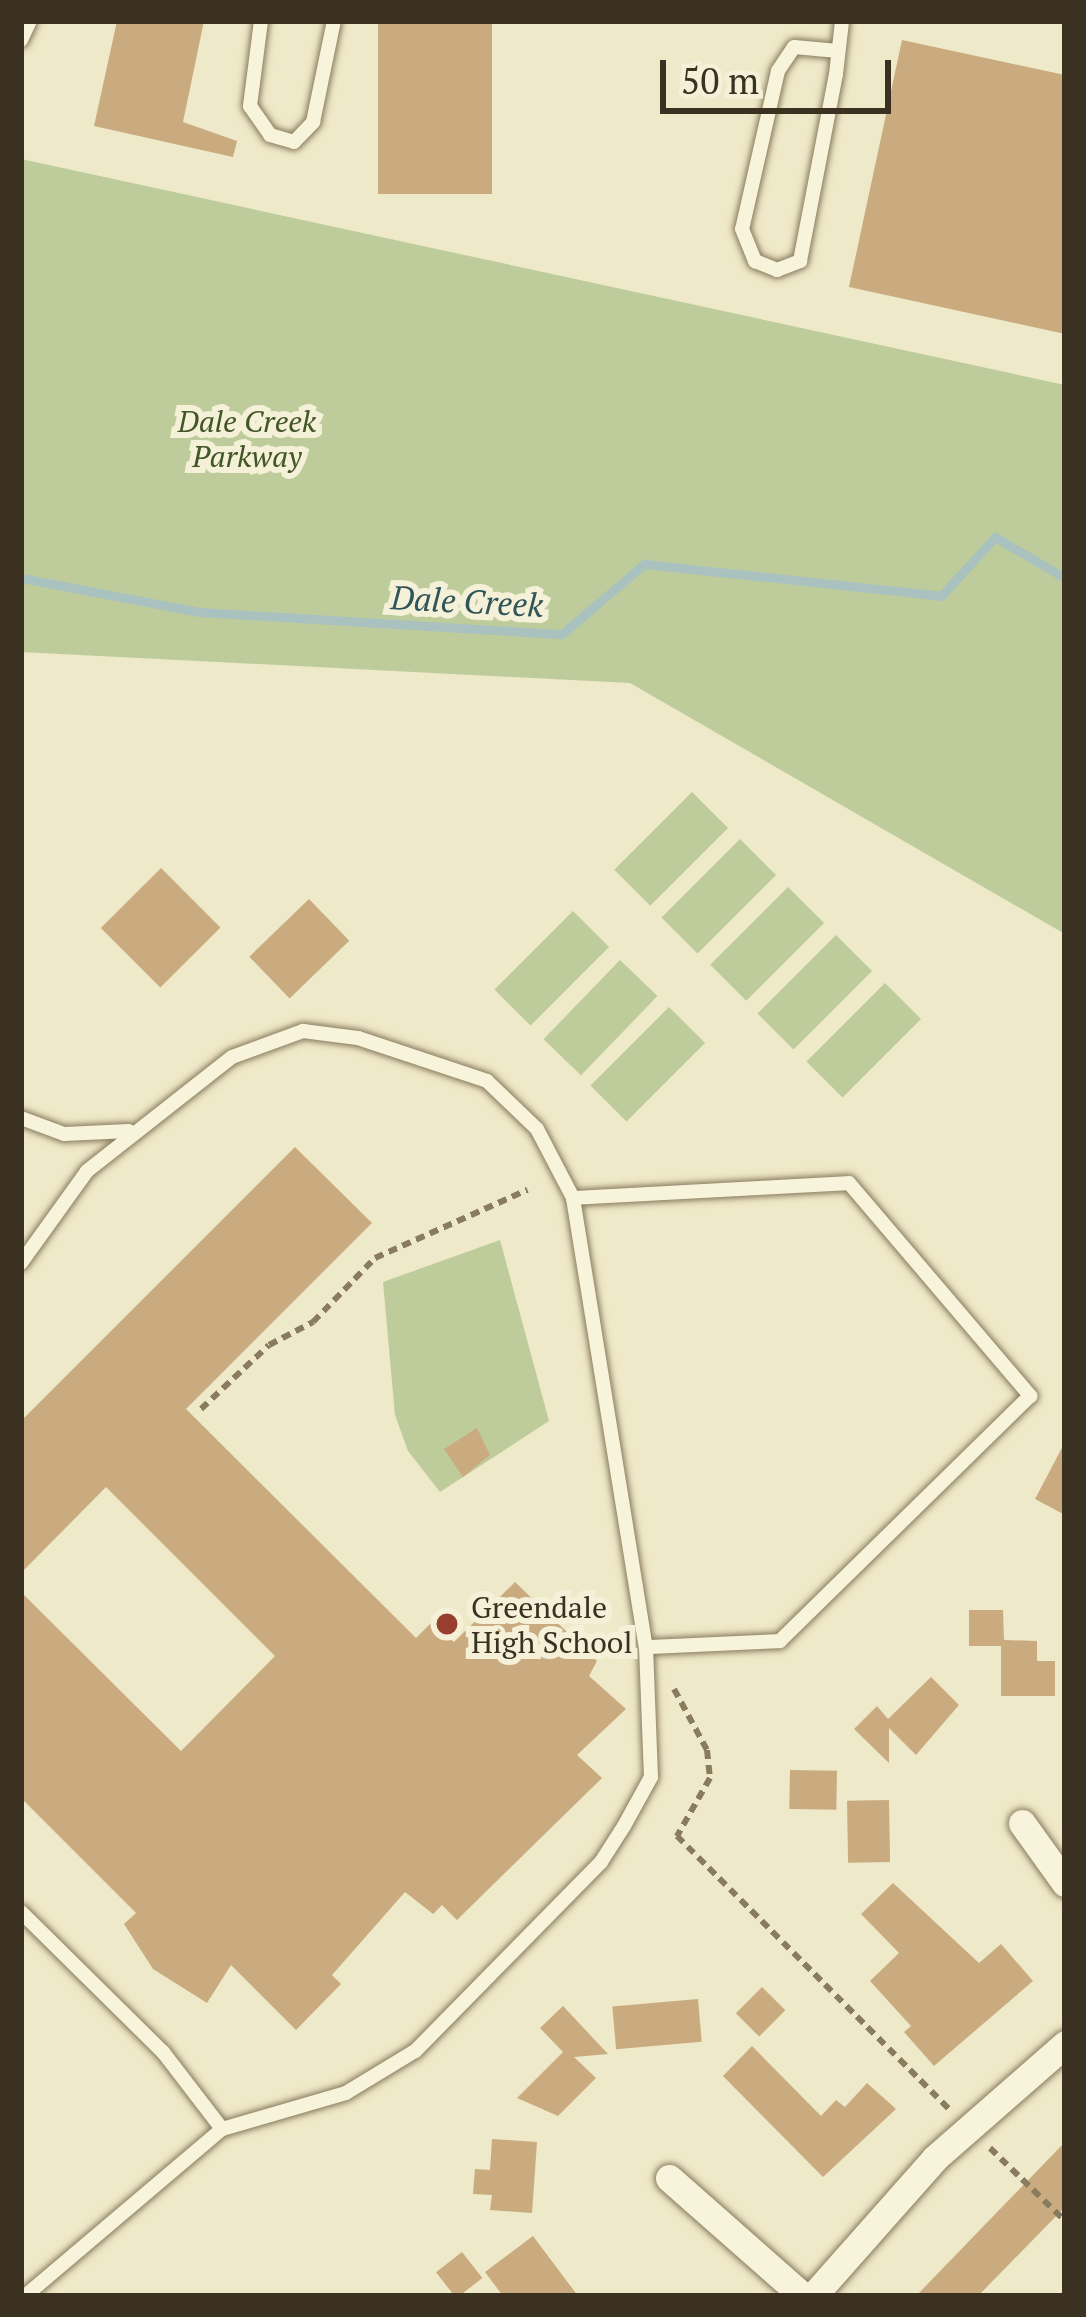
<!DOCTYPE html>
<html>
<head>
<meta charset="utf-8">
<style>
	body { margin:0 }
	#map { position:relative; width:1086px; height:2317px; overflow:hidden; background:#eee9c8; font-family:"PT Serif",serif }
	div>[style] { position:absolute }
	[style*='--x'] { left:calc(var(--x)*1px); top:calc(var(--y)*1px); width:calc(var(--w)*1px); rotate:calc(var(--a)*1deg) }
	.green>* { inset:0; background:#becc9c; transform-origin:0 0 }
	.stream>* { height:9px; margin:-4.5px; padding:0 4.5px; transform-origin:4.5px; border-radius:4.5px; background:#a9c2bf }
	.building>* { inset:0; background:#caab80; transform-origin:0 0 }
	.path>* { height:6px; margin-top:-3px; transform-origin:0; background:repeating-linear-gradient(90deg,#897c5e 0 9px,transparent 0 15px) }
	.roads { filter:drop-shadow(0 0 3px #897c5e) drop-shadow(0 0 3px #897c5e) }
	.service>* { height:14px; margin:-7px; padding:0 7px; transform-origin:7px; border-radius:7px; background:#f8f4dc }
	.minor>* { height:27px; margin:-13.5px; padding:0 13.5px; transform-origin:13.5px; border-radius:13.5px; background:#f8f4dc }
	.dots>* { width:33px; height:33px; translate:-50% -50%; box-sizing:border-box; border:6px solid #f5f1d8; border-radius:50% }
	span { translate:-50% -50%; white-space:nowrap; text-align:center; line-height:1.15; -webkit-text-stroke:12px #f5f1d8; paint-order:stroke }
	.park-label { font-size:30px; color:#435628; font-style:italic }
	.poi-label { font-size:30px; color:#3a3121 }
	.left { translate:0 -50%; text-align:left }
	.water-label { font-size:33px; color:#315559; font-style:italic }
	.frame { position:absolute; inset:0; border:24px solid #3a3121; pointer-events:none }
	.scale { position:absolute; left:660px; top:60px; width:231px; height:54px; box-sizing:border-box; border:6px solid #3a3121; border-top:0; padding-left:15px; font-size:36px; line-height:42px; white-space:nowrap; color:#3a3121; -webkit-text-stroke:9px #f5f1d8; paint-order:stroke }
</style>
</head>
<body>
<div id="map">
	<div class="green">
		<i style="clip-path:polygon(21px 159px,1065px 385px,1065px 934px,630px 683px,21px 652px)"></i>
		<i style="left:692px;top:792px;width:51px;height:110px;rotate:45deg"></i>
		<i style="left:740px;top:839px;width:51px;height:111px;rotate:45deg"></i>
		<i style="left:788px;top:887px;width:51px;height:110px;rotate:45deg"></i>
		<i style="left:573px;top:911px;width:51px;height:111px;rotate:45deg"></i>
		<i style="left:836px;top:935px;width:51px;height:111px;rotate:45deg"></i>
		<i style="left:620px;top:960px;width:52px;height:110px;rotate:44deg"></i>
		<i style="left:885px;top:983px;width:51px;height:111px;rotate:45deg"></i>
		<i style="left:669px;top:1007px;width:51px;height:111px;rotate:45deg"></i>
		<i style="clip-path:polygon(500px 1240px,549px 1421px,440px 1492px,408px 1451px,395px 1415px,383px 1282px)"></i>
	</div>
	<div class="stream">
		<i style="--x:21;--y:578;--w:181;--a:10.8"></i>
		<i style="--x:199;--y:612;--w:364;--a:3.5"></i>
		<i style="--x:562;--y:634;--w:108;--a:-40.5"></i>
		<i style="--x:644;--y:564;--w:299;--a:6.1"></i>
		<i style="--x:941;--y:596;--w:80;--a:-47.5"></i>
		<i style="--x:995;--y:537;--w:81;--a:30.4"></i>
	</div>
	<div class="building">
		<i style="clip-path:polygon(117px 21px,204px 21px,183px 122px,237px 141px,233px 157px,94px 126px)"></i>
		<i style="left:378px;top:21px;width:114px;height:173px"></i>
		<i style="clip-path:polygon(902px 40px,1065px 75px,1065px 334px,849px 287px)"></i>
		<i style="left:161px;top:868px;width:84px;height:85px;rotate:45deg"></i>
		<i style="left:309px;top:899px;width:58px;height:83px;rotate:46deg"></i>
		<i style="clip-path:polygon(295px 1147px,372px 1223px,186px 1409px,416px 1638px,432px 1622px,454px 1642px,515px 1582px,597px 1661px,589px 1676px,626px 1709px,577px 1755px,602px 1778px,457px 1920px,442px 1905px,433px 1914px,405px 1892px,332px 1975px,341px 1984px,296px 2030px,231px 1965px,207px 2003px,153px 1969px,124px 1924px,136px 1913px,21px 1798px,21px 1592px,181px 1751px,275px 1656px,106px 1487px,21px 1573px,21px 1421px)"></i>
		<i style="clip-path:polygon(477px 1428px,490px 1455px,463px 1477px,444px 1449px)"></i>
		<i style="clip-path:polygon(1065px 1442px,1065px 1515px,1035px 1499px)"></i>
		<i style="clip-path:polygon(969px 1610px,1003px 1610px,1004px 1640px,1037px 1641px,1037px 1661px,1055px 1661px,1055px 1696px,1001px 1696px,1001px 1646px,969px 1646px)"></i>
		<i style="clip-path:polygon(931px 1677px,959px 1705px,916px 1755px,889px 1728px,889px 1763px,854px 1729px,877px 1706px,888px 1719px)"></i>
		<i style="left:790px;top:1770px;width:47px;height:39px;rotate:1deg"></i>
		<i style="left:889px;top:1800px;width:62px;height:42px;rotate:89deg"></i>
		<i style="clip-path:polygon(893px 1883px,979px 1963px,1001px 1944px,1033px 1981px,934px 2066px,904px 2032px,911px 2026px,870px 1981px,899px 1953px,861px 1914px)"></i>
		<i style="left:762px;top:1987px;width:33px;height:37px;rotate:45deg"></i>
		<i style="left:698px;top:1999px;width:43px;height:86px;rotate:85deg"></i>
		<i style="clip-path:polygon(563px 2006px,608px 2054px,574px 2057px,596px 2078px,558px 2116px,517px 2098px,563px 2052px,540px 2028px)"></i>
		<i style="clip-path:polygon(752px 2046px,821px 2116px,836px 2100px,845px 2107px,867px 2083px,896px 2109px,823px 2177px,723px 2076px)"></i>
		<i style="clip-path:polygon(492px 2139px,537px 2142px,532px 2213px,490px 2210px,492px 2195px,473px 2194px,475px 2169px,490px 2170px)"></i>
		<i style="clip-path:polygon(1065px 2142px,1065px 2207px,978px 2296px,916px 2296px)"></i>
		<i style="clip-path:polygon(533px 2236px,578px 2296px,503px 2296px,485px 2272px)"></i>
		<i style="left:462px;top:2252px;width:33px;height:33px;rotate:52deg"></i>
	</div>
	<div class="path">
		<i style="--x:201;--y:1409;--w:93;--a:-43.3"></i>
		<i style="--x:269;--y:1345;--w:50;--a:-27.6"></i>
		<i style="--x:313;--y:1322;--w:89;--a:-45.9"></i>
		<i style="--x:375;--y:1258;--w:167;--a:-24.1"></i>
		<i style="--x:674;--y:1689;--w:69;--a:61.6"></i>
		<i style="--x:707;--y:1750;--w:28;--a:84"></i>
		<i style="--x:710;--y:1778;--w:67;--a:119.6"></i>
		<i style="--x:677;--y:1836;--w:388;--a:45.1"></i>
		<i style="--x:990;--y:2148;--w:105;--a:44.2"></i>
	</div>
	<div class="roads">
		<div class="service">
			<i style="--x:261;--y:21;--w:86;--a:97.4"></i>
			<i style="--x:250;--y:106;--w:35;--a:55"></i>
			<i style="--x:270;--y:135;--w:25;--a:16"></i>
			<i style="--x:294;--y:142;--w:28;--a:-46"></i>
			<i style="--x:313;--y:122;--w:103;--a:-78.3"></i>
			<i style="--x:21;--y:40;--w:21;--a:-65"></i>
			<i style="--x:838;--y:51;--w:44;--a:-174.8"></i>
			<i style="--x:794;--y:47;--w:29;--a:124"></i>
			<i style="--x:778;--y:71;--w:162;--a:102.8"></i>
			<i style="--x:742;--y:229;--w:35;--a:68"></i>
			<i style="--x:755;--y:261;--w:24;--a:22"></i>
			<i style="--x:777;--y:270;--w:25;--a:-21"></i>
			<i style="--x:800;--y:261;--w:190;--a:-79.1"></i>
			<i style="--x:836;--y:74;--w:53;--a:-83.5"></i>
			<i style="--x:21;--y:1118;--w:46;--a:20.4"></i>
			<i style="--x:64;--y:1134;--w:65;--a:-2.6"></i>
			<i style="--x:573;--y:1198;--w:455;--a:80.8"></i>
			<i style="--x:21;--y:1263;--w:113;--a:-54.3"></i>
			<i style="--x:87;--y:1171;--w:184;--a:-38.2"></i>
			<i style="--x:232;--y:1057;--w:76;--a:-20.1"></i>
			<i style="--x:303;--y:1031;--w:55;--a:7.3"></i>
			<i style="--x:358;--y:1038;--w:136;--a:18.4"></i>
			<i style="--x:487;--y:1081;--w:69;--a:43.8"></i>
			<i style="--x:537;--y:1129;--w:78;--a:62.4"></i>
			<i style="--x:573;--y:1198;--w:276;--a:-3.1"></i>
			<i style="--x:849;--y:1183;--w:280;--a:49.6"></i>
			<i style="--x:1030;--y:1396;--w:350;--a:135.6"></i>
			<i style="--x:780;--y:1641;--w:134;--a:177.4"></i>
			<i style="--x:646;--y:1647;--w:130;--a:87.8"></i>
			<i style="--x:651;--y:1777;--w:56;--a:118.9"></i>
			<i style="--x:624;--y:1826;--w:43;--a:122.6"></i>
			<i style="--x:601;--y:1862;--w:265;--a:134.5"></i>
			<i style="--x:415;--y:2051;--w:81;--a:148.7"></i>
			<i style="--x:346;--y:2093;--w:129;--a:163.8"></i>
			<i style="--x:222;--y:2129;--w:258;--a:139.7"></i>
			<i style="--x:21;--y:1912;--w:199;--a:44.6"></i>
			<i style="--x:163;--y:2052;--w:97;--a:52.5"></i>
		</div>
		<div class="minor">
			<i style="--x:1022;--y:1823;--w:74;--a:54.4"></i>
			<i style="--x:669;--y:2178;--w:179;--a:41.4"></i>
			<i style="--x:813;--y:2296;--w:184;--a:-48.5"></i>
			<i style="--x:935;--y:2158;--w:173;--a:-41.2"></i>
		</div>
	</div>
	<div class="dots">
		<i style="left:447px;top:1624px;background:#973f2f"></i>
	</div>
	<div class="park-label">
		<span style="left:247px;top:438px">Dale Creek<br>Parkway</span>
	</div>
	<div class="poi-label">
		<span class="left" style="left:471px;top:1624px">Greendale<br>High School</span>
	</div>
	<div class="water-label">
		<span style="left:467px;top:601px;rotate:3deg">Dale Creek</span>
	</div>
	<div class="frame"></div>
	<div class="scale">50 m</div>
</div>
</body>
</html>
